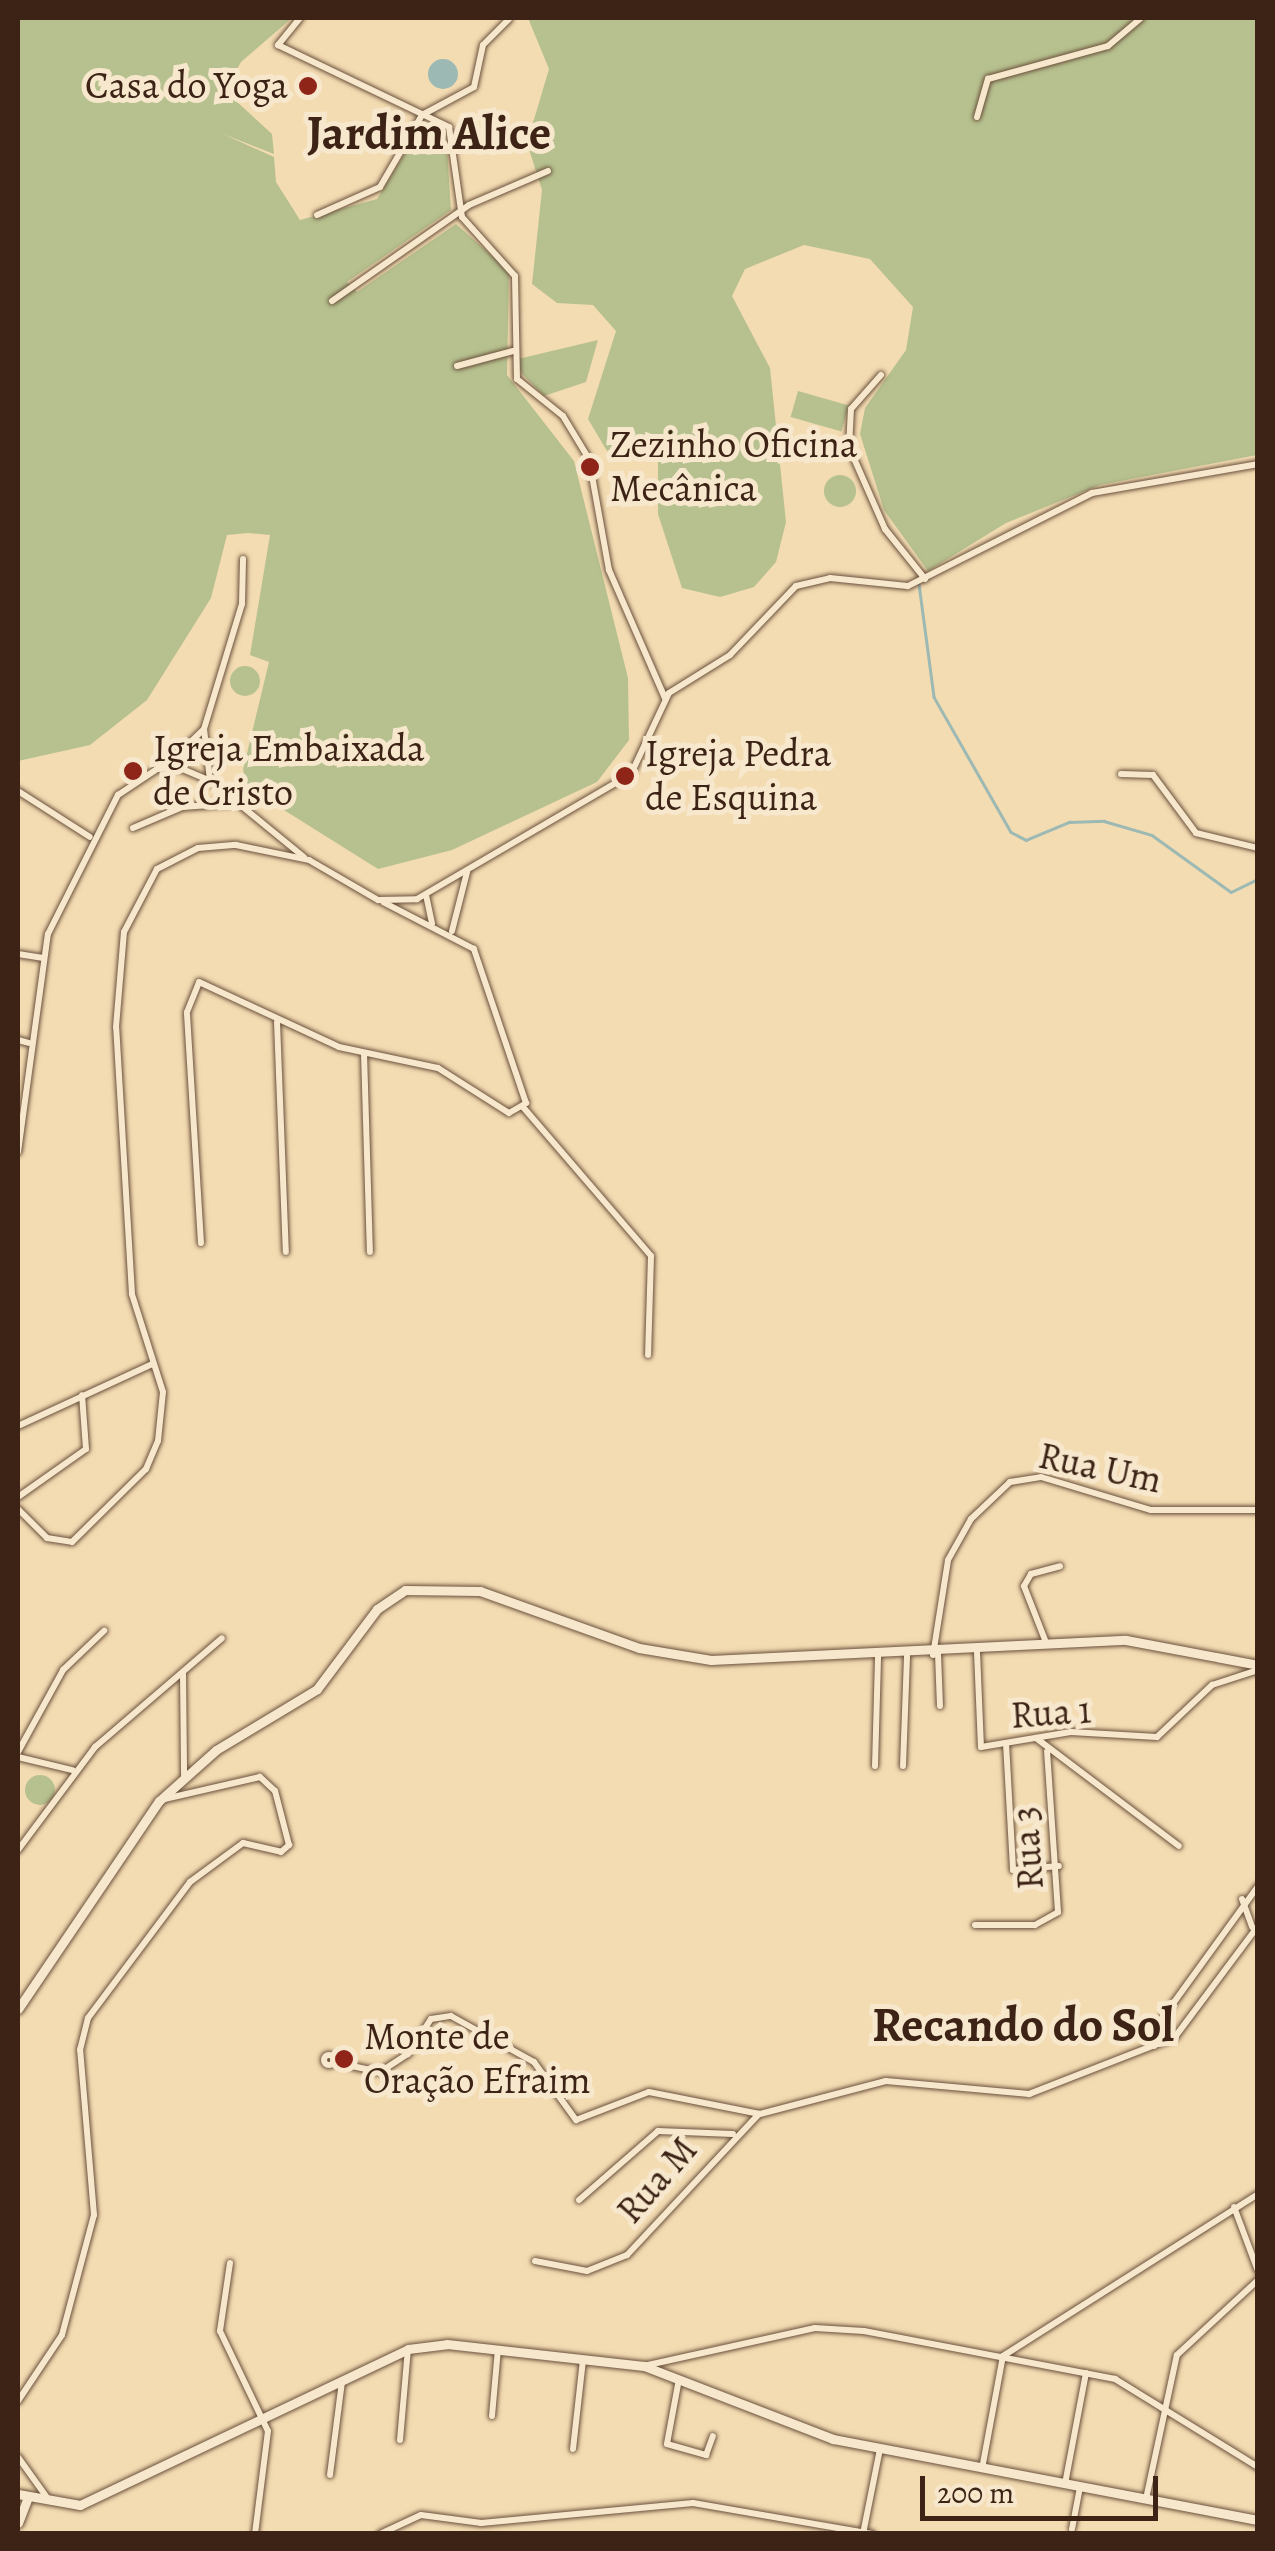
<!DOCTYPE html>
<html>
<head>
<meta charset="utf-8">
<style>
	body { margin:0 }
	#map { position:relative; width:1275px; height:2551px; overflow:hidden; background:#f3dbb2; font-family:Alegreya,serif }
	div>[style] { position:absolute }
	[style*='--x'] { left:calc(var(--x)*1px); top:calc(var(--y)*1px); width:calc(var(--w)*1px); rotate:calc(var(--a)*1deg) }
	.green>* { inset:0; background:#b7c18f; transform-origin:0 0 }
	.round { border-radius:50% }
	.water>* { inset:0; background:#9db9b4 }
	.stream>* { height:2.5px; margin:-1.25px; padding:0 1.25px; transform-origin:1.25px; border-radius:1.25px; background:#9db9b4 }
	.roads { filter:drop-shadow(0 0 2px #6a513c) drop-shadow(0 0 2px #6a513c) }
	.street>* { height:6px; margin:-3px; padding:0 3px; transform-origin:3px; border-radius:3px; background:#f7e8cd }
	.street>.ring { margin:-3px; padding:0; box-sizing:content-box; background:none; border:6px solid #f7e8cd; border-radius:50% }
	.secondary>* { height:9px; margin:-4.5px; padding:0 4.5px; transform-origin:4.5px; border-radius:4.5px; background:#f7e8cd }
	.dots>* { width:28px; height:28px; translate:-50% -50%; box-sizing:border-box; border:5px solid #f7e8cd; border-radius:50% }
	span { translate:-50% -50%; white-space:nowrap; text-align:center; line-height:1.15; -webkit-text-stroke:10px #f7e8cd; paint-order:stroke }
	.poi-label { font-size:38px; color:#3c2315 }
	.right { translate:-100% -50%; text-align:right }
	.left { translate:0 -50%; text-align:left }
	.street-label { font-size:38px; color:#3c2315 }
	.district-label { font-size:48px; color:#3c2315; font-weight:700 }
	.frame { position:absolute; inset:0; border:20px solid #3c2315; pointer-events:none }
	.scale { position:absolute; left:920px; top:2476px; width:238px; height:45px; box-sizing:border-box; border:5px solid #3c2315; border-top:0; padding-left:12px; font-size:30px; line-height:35px; white-space:nowrap; color:#3c2315; -webkit-text-stroke:8px #f7e8cd; paint-order:stroke }
</style>
</head>
<body>
<div id="map">
	<div class="green">
		<i style="clip-path:polygon(18px 18px,292px 18px,241px 62px,225px 91px,272px 134px,274px 154px,223px 134px,274px 157px,276px 182px,300px 220px,377px 199px,423px 123px,446px 134px,451px 210px,347px 282px,357px 292px,456px 224px,509px 271px,507px 375px,574px 461px,628px 678px,629px 740px,597px 782px,452px 850px,378px 869px,249px 788px,243px 770px,269px 662px,250px 655px,270px 535px,248px 533px,227px 535px,211px 598px,147px 700px,90px 745px,18px 761px)"></i>
		<i style="clip-path:polygon(528px 18px,1257px 18px,1257px 455px,1100px 485px,1006px 523px,928px 571px,884px 510px,860px 434px,865px 408px,906px 350px,913px 307px,870px 259px,804px 245px,745px 269px,732px 296px,770px 368px,786px 522px,776px 562px,754px 587px,720px 597px,682px 588px,658px 514px,658px 446px,633px 439px,607px 451px,588px 419px,616px 331px,593px 305px,557px 303px,532px 284px,542px 190px,527px 143px,549px 69px)"></i>
		<i style="clip-path:polygon(598px 340px,586px 382px,544px 396px,521px 373px,518px 359px)"></i>
		<i style="left:798px;top:391px;width:53px;height:27px;rotate:16deg"></i>
		<i class="round" style="left:824px;top:475px;width:32px;height:32px"></i>
		<i class="round" style="left:230px;top:666px;width:30px;height:30px"></i>
		<i class="round" style="left:25px;top:1775px;width:30px;height:30px"></i>
	</div>
	<div class="water">
		<i class="round" style="left:428px;top:59px;width:30px;height:30px"></i>
	</div>
	<div class="stream">
		<i style="--x:919;--y:584;--w:114;--a:82.4"></i>
		<i style="--x:934;--y:697;--w:155;--a:60.3"></i>
		<i style="--x:1011;--y:832;--w:17;--a:28"></i>
		<i style="--x:1026;--y:840;--w:47;--a:-22.7"></i>
		<i style="--x:1069;--y:822;--w:35;--a:-2"></i>
		<i style="--x:1104;--y:821;--w:50;--a:16.3"></i>
		<i style="--x:1152;--y:835;--w:97;--a:35.8"></i>
		<i style="--x:1231;--y:892;--w:30;--a:-26"></i>
	</div>
	<div class="roads">
		<div class="street">
			<i style="--x:300;--y:18;--w:35;--a:129"></i>
			<i style="--x:278;--y:45;--w:190;--a:25.6"></i>
			<i style="--x:449;--y:127;--w:91;--a:81.8"></i>
			<i style="--x:462;--y:217;--w:79;--a:48.1"></i>
			<i style="--x:515;--y:276;--w:103;--a:88.9"></i>
			<i style="--x:517;--y:379;--w:59;--a:38.8"></i>
			<i style="--x:563;--y:416;--w:50;--a:58.8"></i>
			<i style="--x:589;--y:459;--w:113;--a:79.8"></i>
			<i style="--x:609;--y:570;--w:140;--a:66.4"></i>
			<i style="--x:977;--y:117;--w:40;--a:-74"></i>
			<i style="--x:988;--y:79;--w:124;--a:-15.4"></i>
			<i style="--x:1108;--y:46;--w:43;--a:-40.3"></i>
			<i style="--x:317;--y:215;--w:69;--a:-24"></i>
			<i style="--x:380;--y:187;--w:83;--a:-59.7"></i>
			<i style="--x:422;--y:115;--w:59;--a:-28.3"></i>
			<i style="--x:474;--y:87;--w:43;--a:-77.9"></i>
			<i style="--x:483;--y:45;--w:37;--a:-45"></i>
			<i style="--x:332;--y:301;--w:167;--a:-35"></i>
			<i style="--x:469;--y:205;--w:86;--a:-23.3"></i>
			<i style="--x:457;--y:366;--w:58;--a:-15"></i>
			<i style="--x:881;--y:375;--w:45;--a:131.4"></i>
			<i style="--x:851;--y:409;--w:38;--a:93"></i>
			<i style="--x:849;--y:447;--w:90;--a:66.3"></i>
			<i style="--x:885;--y:529;--w:64;--a:51.3"></i>
			<i style="--x:167;--y:765;--w:50;--a:-44.2"></i>
			<i style="--x:1121;--y:774;--w:32;--a:2"></i>
			<i style="--x:1153;--y:775;--w:72;--a:53.4"></i>
			<i style="--x:1196;--y:833;--w:64;--a:13.6"></i>
			<i style="--x:210;--y:780;--w:51;--a:-96.7"></i>
			<i style="--x:204;--y:729;--w:131;--a:-73.1"></i>
			<i style="--x:242;--y:604;--w:45;--a:-88.7"></i>
			<i style="--x:18;--y:791;--w:85;--a:32.6"></i>
			<i style="--x:133;--y:828;--w:53;--a:-23.2"></i>
			<i style="--x:182;--y:807;--w:56;--a:-4.1"></i>
			<i style="--x:426;--y:895;--w:29;--a:78"></i>
			<i style="--x:452;--y:931;--w:61;--a:-75.7"></i>
			<i style="--x:18;--y:954;--w:24;--a:9"></i>
			<i style="--x:277;--y:1022;--w:230;--a:87.8"></i>
			<i style="--x:18;--y:1040;--w:11;--a:15"></i>
			<i style="--x:364;--y:1053;--w:199;--a:88.3"></i>
			<i style="--x:523;--y:1107;--w:196;--a:49.3"></i>
			<i style="--x:651;--y:1256;--w:99;--a:91.7"></i>
			<i style="--x:18;--y:1152;--w:220;--a:-82.2"></i>
			<i style="--x:48;--y:934;--w:156;--a:-63.3"></i>
			<i style="--x:118;--y:795;--w:47;--a:-33.7"></i>
			<i style="--x:157;--y:769;--w:23;--a:-2"></i>
			<i style="--x:180;--y:768;--w:34;--a:23"></i>
			<i style="--x:211;--y:781;--w:120;--a:39.3"></i>
			<i style="--x:201;--y:1243;--w:231;--a:-93.5"></i>
			<i style="--x:187;--y:1012;--w:32;--a:-68"></i>
			<i style="--x:199;--y:982;--w:154;--a:24.9"></i>
			<i style="--x:339;--y:1047;--w:101;--a:12"></i>
			<i style="--x:438;--y:1068;--w:84;--a:32.4"></i>
			<i style="--x:509;--y:1113;--w:20;--a:-30"></i>
			<i style="--x:526;--y:1103;--w:163;--a:-108.7"></i>
			<i style="--x:474;--y:949;--w:102;--a:-152.7"></i>
			<i style="--x:18;--y:1426;--w:148;--a:-24.8"></i>
			<i style="--x:18;--y:1497;--w:83;--a:-35.2"></i>
			<i style="--x:86;--y:1449;--w:54;--a:-94.2"></i>
			<i style="--x:18;--y:1509;--w:41;--a:45"></i>
			<i style="--x:47;--y:1538;--w:25;--a:9"></i>
			<i style="--x:72;--y:1542;--w:104;--a:-44.6"></i>
			<i style="--x:146;--y:1469;--w:30;--a:-67"></i>
			<i style="--x:158;--y:1441;--w:49;--a:-84.2"></i>
			<i style="--x:163;--y:1392;--w:103;--a:-107.6"></i>
			<i style="--x:132;--y:1294;--w:267;--a:-93.4"></i>
			<i style="--x:116;--y:1027;--w:95;--a:-85.2"></i>
			<i style="--x:124;--y:932;--w:71;--a:-62.4"></i>
			<i style="--x:157;--y:869;--w:46;--a:-27.1"></i>
			<i style="--x:198;--y:848;--w:38;--a:-5"></i>
			<i style="--x:236;--y:845;--w:75;--a:11.6"></i>
			<i style="--x:309;--y:860;--w:80;--a:30.1"></i>
			<i style="--x:378;--y:900;--w:39;--a:-1"></i>
			<i style="--x:417;--y:899;--w:248;--a:-30.3"></i>
			<i style="--x:631;--y:774;--w:89;--a:-64.9"></i>
			<i style="--x:669;--y:693;--w:72;--a:-31.9"></i>
			<i style="--x:730;--y:655;--w:95;--a:-46.3"></i>
			<i style="--x:796;--y:586;--w:35;--a:-13"></i>
			<i style="--x:830;--y:578;--w:78;--a:5.9"></i>
			<i style="--x:908;--y:586;--w:206;--a:-26.8"></i>
			<i style="--x:1092;--y:493;--w:169;--a:-9.9"></i>
			<i style="--x:1047;--y:1645;--w:63;--a:-111.3"></i>
			<i style="--x:1024;--y:1586;--w:14;--a:-60"></i>
			<i style="--x:1031;--y:1574;--w:30;--a:-15"></i>
			<i style="--x:977;--y:1652;--w:95;--a:87.6"></i>
			<i style="--x:981;--y:1747;--w:91;--a:-9.5"></i>
			<i style="--x:1071;--y:1732;--w:86;--a:3.3"></i>
			<i style="--x:1157;--y:1737;--w:76;--a:-43.4"></i>
			<i style="--x:1212;--y:1685;--w:48;--a:-18.1"></i>
			<i style="--x:938;--y:1654;--w:52;--a:87.8"></i>
			<i style="--x:933;--y:1655;--w:96;--a:-81"></i>
			<i style="--x:948;--y:1560;--w:47;--a:-60.7"></i>
			<i style="--x:971;--y:1519;--w:54;--a:-43.5"></i>
			<i style="--x:1010;--y:1482;--w:31;--a:-9"></i>
			<i style="--x:1041;--y:1477;--w:115;--a:16.7"></i>
			<i style="--x:1151;--y:1510;--w:107;--a:0"></i>
			<i style="--x:183;--y:1672;--w:104;--a:89.4"></i>
			<i style="--x:1036;--y:1738;--w:179;--a:37.1"></i>
			<i style="--x:1006;--y:1743;--w:127;--a:86.8"></i>
			<i style="--x:1013;--y:1870;--w:46;--a:-5"></i>
			<i style="--x:18;--y:1752;--w:94;--a:-61.2"></i>
			<i style="--x:63;--y:1670;--w:57;--a:-43.6"></i>
			<i style="--x:18;--y:1757;--w:56;--a:13.5"></i>
			<i style="--x:875;--y:1766;--w:110;--a:-88.4"></i>
			<i style="--x:903;--y:1766;--w:110;--a:-87.9"></i>
			<i style="--x:18;--y:1850;--w:129;--a:-53.2"></i>
			<i style="--x:95;--y:1747;--w:167;--a:-40.6"></i>
			<i style="--x:1242;--y:1899;--w:30;--a:70"></i>
			<i style="--x:975;--y:1925;--w:60;--a:0"></i>
			<i style="--x:1035;--y:1925;--w:26;--a:-29"></i>
			<i style="--x:1058;--y:1912;--w:161;--a:-93.9"></i>
			<i style="--x:1154;--y:2046;--w:32;--a:-72"></i>
			<i style="--x:1164;--y:2016;--w:160;--a:-54.1"></i>
			<i class="ring" style="left:324px;top:2055px;width:4px;height:4px"></i>
			<i style="--x:333;--y:2062;--w:48;--a:12"></i>
			<i style="--x:380;--y:2072;--w:33;--a:-33"></i>
			<i style="--x:408;--y:2054;--w:42;--a:-56.7"></i>
			<i style="--x:431;--y:2019;--w:20;--a:-9"></i>
			<i style="--x:451;--y:2016;--w:95;--a:29"></i>
			<i style="--x:534;--y:2062;--w:72;--a:54.1"></i>
			<i style="--x:576;--y:2120;--w:78;--a:-21"></i>
			<i style="--x:649;--y:2092;--w:113;--a:11.2"></i>
			<i style="--x:760;--y:2114;--w:130;--a:-14.7"></i>
			<i style="--x:886;--y:2081;--w:144;--a:5.2"></i>
			<i style="--x:1029;--y:2094;--w:157;--a:-21.3"></i>
			<i style="--x:1175;--y:2037;--w:139;--a:-53.2"></i>
			<i style="--x:579;--y:2200;--w:105;--a:-41.1"></i>
			<i style="--x:658;--y:2131;--w:75;--a:2.3"></i>
			<i style="--x:1234;--y:2207;--w:68;--a:69.4"></i>
			<i style="--x:535;--y:2261;--w:53;--a:10.9"></i>
			<i style="--x:587;--y:2271;--w:43;--a:-21.8"></i>
			<i style="--x:627;--y:2255;--w:193;--a:-46.9"></i>
			<i style="--x:230;--y:2263;--w:69;--a:98.4"></i>
			<i style="--x:220;--y:2331;--w:111;--a:64.4"></i>
			<i style="--x:268;--y:2431;--w:104;--a:97.2"></i>
			<i style="--x:648;--y:2365;--w:171;--a:-12.5"></i>
			<i style="--x:815;--y:2328;--w:49;--a:3.5"></i>
			<i style="--x:864;--y:2331;--w:256;--a:10.8"></i>
			<i style="--x:1115;--y:2379;--w:168;--a:31.6"></i>
			<i style="--x:679;--y:2379;--w:66;--a:100.5"></i>
			<i style="--x:667;--y:2444;--w:41;--a:15.8"></i>
			<i style="--x:706;--y:2455;--w:20;--a:-70"></i>
			<i style="--x:18;--y:2401;--w:79;--a:-56.3"></i>
			<i style="--x:62;--y:2335;--w:124;--a:-75.1"></i>
			<i style="--x:94;--y:2215;--w:166;--a:-94.8"></i>
			<i style="--x:80;--y:2050;--w:33;--a:-76"></i>
			<i style="--x:88;--y:2018;--w:170;--a:-53.1"></i>
			<i style="--x:190;--y:1882;--w:66;--a:-36.3"></i>
			<i style="--x:243;--y:1843;--w:39;--a:13"></i>
			<i style="--x:281;--y:1852;--w:11;--a:-41"></i>
			<i style="--x:289;--y:1845;--w:56;--a:-104.5"></i>
			<i style="--x:275;--y:1791;--w:21;--a:-137"></i>
			<i style="--x:260;--y:1777;--w:98;--a:167"></i>
			<i style="--x:492;--y:2416;--w:67;--a:-84.9"></i>
			<i style="--x:400;--y:2440;--w:91;--a:-85"></i>
			<i style="--x:573;--y:2449;--w:90;--a:-83.6"></i>
			<i style="--x:18;--y:2457;--w:52;--a:54.5"></i>
			<i style="--x:982;--y:2469;--w:115;--a:-79.5"></i>
			<i style="--x:1003;--y:2356;--w:302;--a:-32.4"></i>
			<i style="--x:330;--y:2475;--w:95;--a:-82.7"></i>
			<i style="--x:1065;--y:2484;--w:113;--a:-79.3"></i>
			<i style="--x:1146;--y:2499;--w:147;--a:-77.9"></i>
			<i style="--x:1177;--y:2355;--w:110;--a:-42.8"></i>
			<i style="--x:1072;--y:2529;--w:43;--a:-79.2"></i>
			<i style="--x:380;--y:2534;--w:45;--a:-24.9"></i>
			<i style="--x:421;--y:2515;--w:61;--a:7.6"></i>
			<i style="--x:481;--y:2523;--w:213;--a:-5.4"></i>
			<i style="--x:693;--y:2503;--w:182;--a:9.8"></i>
			<i style="--x:863;--y:2534;--w:87;--a:-78.7"></i>
		</div>
		<div class="secondary">
			<i style="--x:18;--y:2009;--w:251;--a:-55.9"></i>
			<i style="--x:159;--y:1801;--w:76;--a:-41.8"></i>
			<i style="--x:216;--y:1750;--w:118;--a:-31.1"></i>
			<i style="--x:317;--y:1689;--w:100;--a:-53.1"></i>
			<i style="--x:377;--y:1609;--w:34;--a:-34"></i>
			<i style="--x:405;--y:1590;--w:75;--a:0.8"></i>
			<i style="--x:480;--y:1591;--w:169;--a:19.7"></i>
			<i style="--x:639;--y:1648;--w:73;--a:9.5"></i>
			<i style="--x:711;--y:1660;--w:415;--a:-2.8"></i>
			<i style="--x:1126;--y:1640;--w:134;--a:10.7"></i>
			<i style="--x:18;--y:2494;--w:63;--a:10.1"></i>
			<i style="--x:80;--y:2505;--w:363;--a:-25.4"></i>
			<i style="--x:408;--y:2349;--w:39;--a:-7"></i>
			<i style="--x:447;--y:2344;--w:198;--a:6.4"></i>
			<i style="--x:644;--y:2366;--w:203;--a:21.1"></i>
			<i style="--x:833;--y:2439;--w:433;--a:10.8"></i>
			<i style="--x:18;--y:2523;--w:28;--a:-69"></i>
		</div>
	</div>
	<div class="dots">
		<i style="left:308px;top:86px;background:#8f2418"></i>
		<i style="left:590px;top:467px;background:#8f2418"></i>
		<i style="left:133px;top:771px;background:#8f2418"></i>
		<i style="left:625px;top:776px;background:#8f2418"></i>
		<i style="left:344px;top:2059px;background:#8f2418"></i>
	</div>
	<div class="poi-label">
		<span class="right" style="left:288px;top:86px">Casa do Yoga</span>
		<span class="left" style="left:610px;top:467px">Zezinho Oficina<br>Mecânica</span>
		<span class="left" style="left:153px;top:771px">Igreja Embaixada<br>de Cristo</span>
		<span class="left" style="left:645px;top:776px">Igreja Pedra<br>de Esquina</span>
		<span class="left" style="left:364px;top:2059px">Monte de<br>Oração Efraim</span>
	</div>
	<div class="street-label">
		<span style="left:1100px;top:1468px;rotate:12deg">Rua Um</span>
		<span style="left:1051px;top:1713px;rotate:-4deg">Rua 1</span>
		<span style="left:1028px;top:1848px;rotate:-94deg">Rua 3</span>
		<span style="left:657px;top:2180px;rotate:-49deg">Rua M</span>
	</div>
	<div class="district-label">
		<span style="left:429px;top:134px">Jardim Alice</span>
		<span style="left:1023px;top:2026px">Recando do Sol</span>
	</div>
	<div class="frame"></div>
	<div class="scale">200 m</div>
</div>
</body>
</html>
